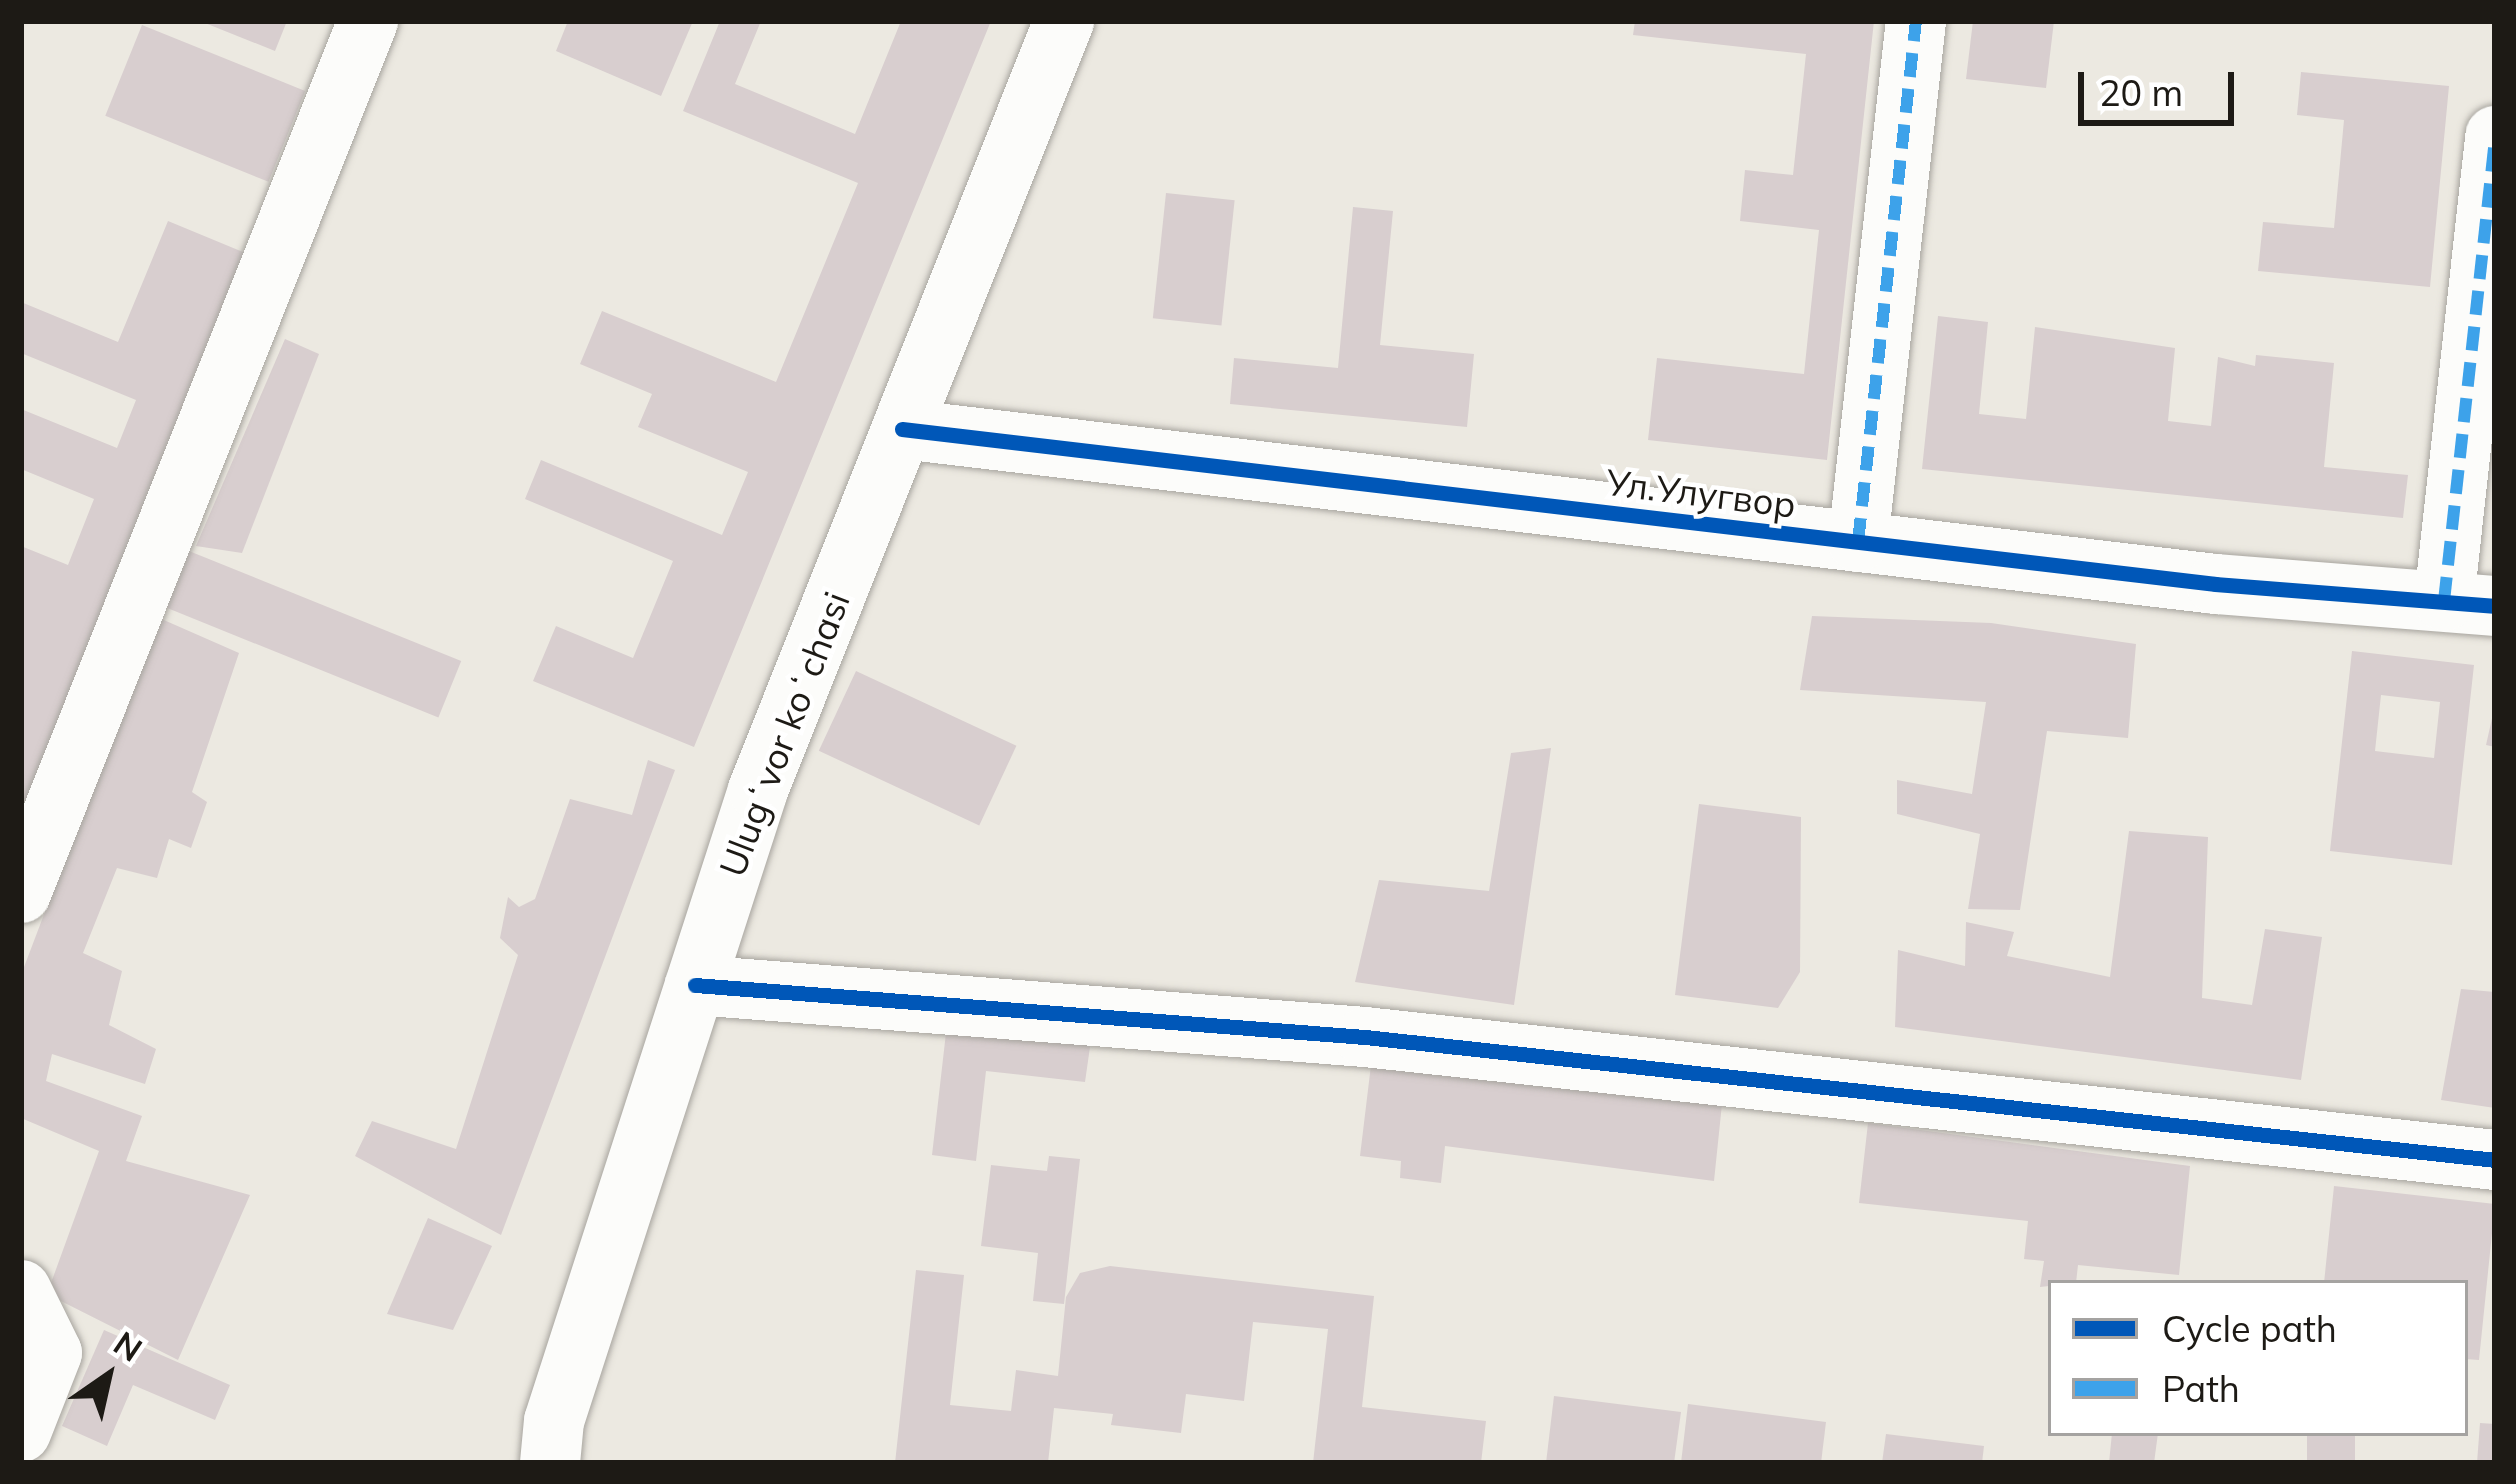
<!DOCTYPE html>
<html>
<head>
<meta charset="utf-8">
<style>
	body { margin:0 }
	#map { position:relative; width:2516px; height:1484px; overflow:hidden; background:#ece9e1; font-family:Mulish,sans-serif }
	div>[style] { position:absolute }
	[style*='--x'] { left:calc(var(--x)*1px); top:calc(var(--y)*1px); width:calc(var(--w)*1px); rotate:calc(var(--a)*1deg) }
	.building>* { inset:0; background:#d8cecf; transform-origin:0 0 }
	.roads { filter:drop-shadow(0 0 3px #a8a59f) drop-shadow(0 0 3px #a8a59f) }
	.minor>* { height:60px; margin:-30px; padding:0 30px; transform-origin:30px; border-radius:30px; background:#fcfcfa }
	.quiet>* { height:12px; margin-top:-6px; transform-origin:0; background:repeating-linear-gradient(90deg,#3da2ea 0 24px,transparent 0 36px) }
	.cycleway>* { height:15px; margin:-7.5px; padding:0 7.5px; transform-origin:7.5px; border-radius:7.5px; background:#0057b8 }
	span { translate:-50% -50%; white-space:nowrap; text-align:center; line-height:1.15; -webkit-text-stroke:9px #fff; paint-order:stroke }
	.street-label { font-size:36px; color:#1d1a15 }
	.frame { position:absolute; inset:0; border:24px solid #1d1a15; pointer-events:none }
	.legend { position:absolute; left:2048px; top:1280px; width:420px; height:156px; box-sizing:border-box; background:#fff; border:3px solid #a5a3a1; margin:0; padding:15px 21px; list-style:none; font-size:36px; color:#1d1a15 }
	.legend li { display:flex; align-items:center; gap:24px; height:60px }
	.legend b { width:60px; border:3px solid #a5a3a1 }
	.north { position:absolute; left:48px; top:1316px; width:120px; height:120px; -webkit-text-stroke:9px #fff; paint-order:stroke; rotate:34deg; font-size:33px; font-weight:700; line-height:48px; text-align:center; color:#1d1a15 }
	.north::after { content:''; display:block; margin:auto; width:42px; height:54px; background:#1d1a15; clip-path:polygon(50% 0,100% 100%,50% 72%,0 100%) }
	.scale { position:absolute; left:2078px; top:72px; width:156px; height:54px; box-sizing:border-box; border:6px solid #1d1a15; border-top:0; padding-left:15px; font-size:36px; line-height:42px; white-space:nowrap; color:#1d1a15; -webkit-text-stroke:9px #fff; paint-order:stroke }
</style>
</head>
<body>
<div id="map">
	<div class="building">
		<i style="clip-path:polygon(200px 21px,287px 21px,275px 51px)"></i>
		<i style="clip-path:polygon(568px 21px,693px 21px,661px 96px,556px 51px)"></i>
		<i style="clip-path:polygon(720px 21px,761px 21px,735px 84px,855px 134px,901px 21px,991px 21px,694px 747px,533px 681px,556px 626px,633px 658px,673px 561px,525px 499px,541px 460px,722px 535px,748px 472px,638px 427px,652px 394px,580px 364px,602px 311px,776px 382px,858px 183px,683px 111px)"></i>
		<i style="clip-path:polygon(1635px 21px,1874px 21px,1827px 460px,1648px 440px,1657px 358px,1804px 374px,1819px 230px,1740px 221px,1745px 170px,1793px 175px,1806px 54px,1633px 35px)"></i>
		<i style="clip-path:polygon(1973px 21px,2054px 21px,2046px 88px,1966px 79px)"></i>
		<i style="left:142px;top:25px;width:176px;height:98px;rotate:22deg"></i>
		<i style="clip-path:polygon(2301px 72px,2449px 86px,2430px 287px,2258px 271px,2263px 222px,2334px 228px,2344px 120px,2297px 115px)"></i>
		<i style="left:1166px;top:193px;width:69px;height:126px;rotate:6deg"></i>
		<i style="clip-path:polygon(1353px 207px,1393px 211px,1380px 345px,1474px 354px,1467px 427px,1230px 404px,1234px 358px,1338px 368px)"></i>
		<i style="clip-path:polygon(168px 221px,255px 257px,32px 802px,21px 798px,21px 546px,68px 565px,94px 499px,21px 469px,21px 409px,117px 448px,136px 400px,21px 353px,21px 302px,118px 342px)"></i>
		<i style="clip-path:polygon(1938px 316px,1988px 322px,1979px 414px,2026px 419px,2035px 327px,2175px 348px,2168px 421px,2211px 426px,2218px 357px,2255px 366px,2256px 355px,2334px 363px,2324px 467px,2408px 475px,2403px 518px,1922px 469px)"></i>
		<i style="clip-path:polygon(285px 339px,319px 354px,242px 553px,196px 546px)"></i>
		<i style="left:184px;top:549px;width:299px;height:61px;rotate:22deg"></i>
		<i style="clip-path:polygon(1812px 616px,1991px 623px,2136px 644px,2128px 738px,2047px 731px,2020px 910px,1968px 909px,1980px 834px,1897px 814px,1897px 780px,1972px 794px,1986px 702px,1800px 690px)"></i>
		<i style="clip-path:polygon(157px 617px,239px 653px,192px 792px,207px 802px,191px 848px,169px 839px,157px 878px,117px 868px,83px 953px,122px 971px,109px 1025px,156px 1049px,145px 1084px,52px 1054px,46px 1081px,142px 1116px,126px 1161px,250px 1195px,178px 1360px,47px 1294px,99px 1151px,21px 1118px,21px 975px)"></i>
		<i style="clip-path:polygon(evenodd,2352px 651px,2474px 665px,2452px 865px,2330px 851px,2352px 651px,2381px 695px,2440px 702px,2434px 758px,2375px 751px,2381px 695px)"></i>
		<i style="left:856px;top:671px;width:177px;height:88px;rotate:25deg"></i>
		<i style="clip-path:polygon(2493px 714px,2495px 714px,2495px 747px,2486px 745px)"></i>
		<i style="clip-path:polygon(1551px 748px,1514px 1005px,1355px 982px,1379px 880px,1489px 891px,1511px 753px)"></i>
		<i style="clip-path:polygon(648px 760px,675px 770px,501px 1235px,355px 1156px,372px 1121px,456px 1149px,518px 955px,500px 938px,508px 897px,519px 907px,535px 899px,570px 799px,632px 815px)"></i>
		<i style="clip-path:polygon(1699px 804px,1801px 817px,1800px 972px,1778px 1008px,1675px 995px)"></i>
		<i style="clip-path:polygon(2129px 831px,2208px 837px,2202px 998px,2252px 1005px,2265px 929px,2322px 937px,2301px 1080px,1895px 1027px,1898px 950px,1965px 966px,1966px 922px,2014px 932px,2007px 956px,2110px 977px)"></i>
		<i style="clip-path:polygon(2461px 989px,2495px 992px,2495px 1108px,2441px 1100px)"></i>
		<i style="clip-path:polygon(947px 1024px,1091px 1040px,1085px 1082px,986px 1071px,976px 1161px,932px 1155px)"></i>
		<i style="clip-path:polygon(1371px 1065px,1722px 1104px,1714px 1181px,1445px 1146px,1441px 1183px,1400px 1178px,1401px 1161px,1360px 1156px)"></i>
		<i style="clip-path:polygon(1868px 1123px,2190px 1166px,2179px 1275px,2078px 1265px,2076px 1283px,2040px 1287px,2044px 1261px,2024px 1259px,2028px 1221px,1859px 1203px)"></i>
		<i style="clip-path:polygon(1049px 1156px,1080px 1159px,1064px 1304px,1033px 1301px,1038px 1253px,981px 1246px,991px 1165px,1047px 1171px)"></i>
		<i style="clip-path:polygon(2334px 1186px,2495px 1204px,2479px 1360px,2465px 1359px,2465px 1283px,2324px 1283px)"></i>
		<i style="clip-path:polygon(428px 1218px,492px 1246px,453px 1330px,387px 1314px)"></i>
		<i style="clip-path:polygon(1110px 1266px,1374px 1296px,1362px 1407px,1486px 1421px,1481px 1463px,1313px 1463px,1328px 1329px,1253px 1322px,1244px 1401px,1186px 1394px,1181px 1433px,1111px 1425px,1113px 1414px,1054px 1408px,1048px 1463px,895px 1463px,916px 1270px,964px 1275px,950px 1405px,1011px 1411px,1016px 1370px,1058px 1376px,1066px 1297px,1080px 1273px)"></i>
		<i style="clip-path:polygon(104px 1330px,230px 1385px,215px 1420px,133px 1385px,107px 1446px,62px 1426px)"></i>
		<i style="clip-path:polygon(1554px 1396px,1681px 1412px,1674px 1463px,1546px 1463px)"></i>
		<i style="clip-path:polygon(1688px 1404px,1826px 1422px,1821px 1463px,1681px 1463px)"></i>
		<i style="clip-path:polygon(2480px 1423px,2495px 1424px,2495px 1463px,2477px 1463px)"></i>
		<i style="clip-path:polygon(2112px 1433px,2158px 1433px,2154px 1463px,2109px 1463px)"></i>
		<i style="left:2307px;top:1433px;width:48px;height:30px"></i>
		<i style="clip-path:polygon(1886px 1434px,1984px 1446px,1982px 1463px,1882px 1463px)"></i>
	</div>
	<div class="roads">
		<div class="minor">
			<i style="--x:902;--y:429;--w:1323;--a:6.73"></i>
			<i style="--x:2216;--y:584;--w:280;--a:4.5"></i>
			<i style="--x:1858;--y:542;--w:524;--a:-83.65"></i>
			<i style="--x:2444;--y:601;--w:468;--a:-83.7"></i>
			<i style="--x:21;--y:893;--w:939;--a:-68.3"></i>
			<i style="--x:695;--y:985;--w:672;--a:4.44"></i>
			<i style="--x:1365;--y:1037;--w:1137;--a:6.21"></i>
			<i style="--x:21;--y:1290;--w:70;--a:63.8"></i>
			<i style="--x:52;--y:1353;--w:85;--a:111.4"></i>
			<i style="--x:550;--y:1463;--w:42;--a:-84.6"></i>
			<i style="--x:554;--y:1421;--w:663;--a:-72.08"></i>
			<i style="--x:758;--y:790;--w:828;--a:-68.3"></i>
		</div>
	</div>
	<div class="quiet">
		<i style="--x:1858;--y:542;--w:524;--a:-83.65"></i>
		<i style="--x:2444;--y:601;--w:468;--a:-83.7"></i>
	</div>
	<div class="cycleway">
		<i style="--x:902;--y:429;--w:1323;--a:6.73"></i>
		<i style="--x:2216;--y:584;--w:280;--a:4.5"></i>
		<i style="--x:695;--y:985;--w:672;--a:4.44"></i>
		<i style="--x:1365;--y:1037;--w:1137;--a:6.21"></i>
	</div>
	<div class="street-label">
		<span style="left:1701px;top:493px;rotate:7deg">Ул.Улугвор</span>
		<span style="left:784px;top:734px;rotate:-69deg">Ulugʻvor koʻchasi</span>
	</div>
	<div class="frame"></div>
	<ul class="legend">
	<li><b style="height:15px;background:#0057b8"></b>Cycle path</li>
	<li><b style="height:15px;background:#3da2ea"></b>Path</li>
	</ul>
	<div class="north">N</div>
	<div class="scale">20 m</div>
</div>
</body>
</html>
